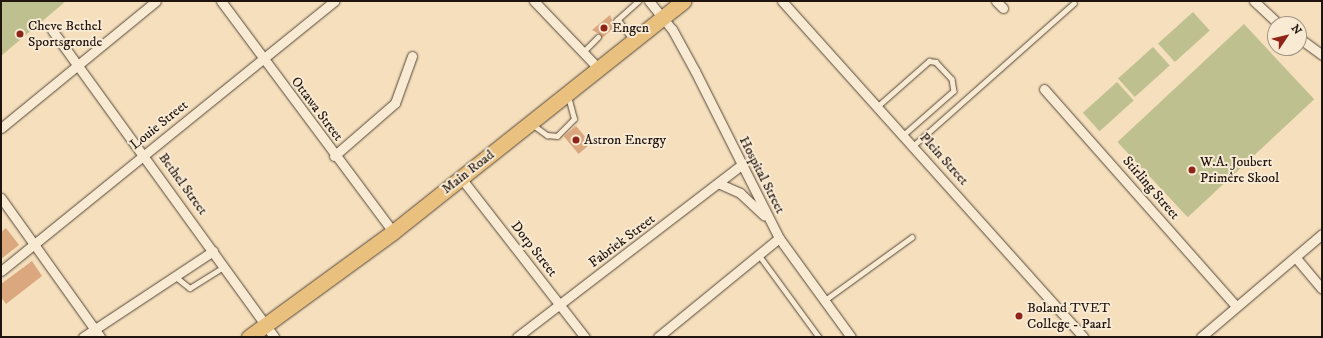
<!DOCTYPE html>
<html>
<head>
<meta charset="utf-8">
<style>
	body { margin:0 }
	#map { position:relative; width:1323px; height:338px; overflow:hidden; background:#f5dfbc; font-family:"IM FELL DW Pica",serif }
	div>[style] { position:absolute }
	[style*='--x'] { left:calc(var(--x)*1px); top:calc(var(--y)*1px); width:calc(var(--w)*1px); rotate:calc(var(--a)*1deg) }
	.green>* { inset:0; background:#bec18f; transform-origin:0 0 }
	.building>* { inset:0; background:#daa77e; transform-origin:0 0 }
	.roads { filter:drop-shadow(0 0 1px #55473a) drop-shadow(0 0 1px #55473a) }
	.service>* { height:4.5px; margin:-2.25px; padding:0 2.25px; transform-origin:2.25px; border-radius:2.25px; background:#f8ead3 }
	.minor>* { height:9px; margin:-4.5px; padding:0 4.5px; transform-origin:4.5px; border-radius:4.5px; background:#f8ead3 }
	.primary>* { height:15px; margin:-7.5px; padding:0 7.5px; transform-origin:7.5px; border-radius:7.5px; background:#eac07e }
	.dots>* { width:11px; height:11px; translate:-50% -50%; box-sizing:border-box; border:2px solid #f8ead3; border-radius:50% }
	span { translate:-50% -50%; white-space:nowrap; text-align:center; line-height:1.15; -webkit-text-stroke:4px #f8ead3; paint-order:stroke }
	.poi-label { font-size:14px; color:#20140f }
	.left { translate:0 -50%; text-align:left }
	.street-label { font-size:14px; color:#20140f }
	.frame { position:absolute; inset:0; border:2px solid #20140f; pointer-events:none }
	.north { position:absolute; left:1267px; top:16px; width:40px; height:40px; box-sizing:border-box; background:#f8ead3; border:1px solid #a29485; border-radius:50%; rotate:55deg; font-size:11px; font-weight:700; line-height:16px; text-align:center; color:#20140f }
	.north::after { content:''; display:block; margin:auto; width:14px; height:18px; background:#8f2418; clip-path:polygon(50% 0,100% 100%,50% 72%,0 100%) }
</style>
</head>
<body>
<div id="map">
	<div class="green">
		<i style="clip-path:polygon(1px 1px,66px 1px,1px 56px)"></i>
		<i style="left:1193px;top:12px;width:25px;height:47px;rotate:48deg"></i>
		<i style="left:1244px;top:24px;width:103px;height:173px;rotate:47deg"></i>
		<i style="left:1153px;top:47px;width:25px;height:47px;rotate:48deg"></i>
		<i style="left:1117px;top:82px;width:25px;height:46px;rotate:48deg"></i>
	</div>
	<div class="building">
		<i style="clip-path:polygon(610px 15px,613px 23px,617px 25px,601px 39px,601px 35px,592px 30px)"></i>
		<i style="left:576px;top:126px;width:23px;height:16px;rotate:50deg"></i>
		<i style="clip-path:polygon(6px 228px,19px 245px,1px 259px,1px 232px)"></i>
		<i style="clip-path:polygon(32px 261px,42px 276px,6px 304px,1px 297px,1px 284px)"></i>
	</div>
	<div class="roads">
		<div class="service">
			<i style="--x:618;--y:19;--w:24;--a:55"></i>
			<i style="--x:616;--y:21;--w:30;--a:-42"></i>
			<i style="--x:583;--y:52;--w:21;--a:-45"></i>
			<i style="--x:878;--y:106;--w:68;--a:-41.4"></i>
			<i style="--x:929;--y:61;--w:7;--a:8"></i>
			<i style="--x:936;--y:62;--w:23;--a:47"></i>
			<i style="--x:952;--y:79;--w:12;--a:81"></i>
			<i style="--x:954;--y:91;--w:67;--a:138.7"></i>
			<i style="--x:532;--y:124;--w:19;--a:36"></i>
			<i style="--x:547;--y:135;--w:10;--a:6"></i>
			<i style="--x:557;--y:136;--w:24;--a:-45"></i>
			<i style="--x:574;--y:119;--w:23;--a:-105"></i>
			<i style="--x:913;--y:146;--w:215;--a:-41.6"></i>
			<i style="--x:759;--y:255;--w:102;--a:53.8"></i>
			<i style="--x:175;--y:276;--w:19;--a:39"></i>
			<i style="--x:190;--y:288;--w:40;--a:-32"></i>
			<i style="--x:825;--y:300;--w:107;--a:-35.9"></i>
		</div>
		<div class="minor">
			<i style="--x:221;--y:1;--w:288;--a:53.3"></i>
			<i style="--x:534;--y:1;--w:95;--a:46.3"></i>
			<i style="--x:649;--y:1;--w:36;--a:51"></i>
			<i style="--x:672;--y:29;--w:48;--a:61.3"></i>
			<i style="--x:695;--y:71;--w:187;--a:63.3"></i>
			<i style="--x:779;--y:238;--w:122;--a:54"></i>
			<i style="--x:782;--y:1;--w:451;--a:48.1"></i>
			<i style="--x:996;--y:1;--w:10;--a:45"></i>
			<i style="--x:1254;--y:1;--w:34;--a:43"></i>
			<i style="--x:52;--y:30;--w:379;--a:54.1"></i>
			<i style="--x:1299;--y:38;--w:29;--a:36"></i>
			<i style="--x:1044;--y:89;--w:290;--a:48.5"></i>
			<i style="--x:1;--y:128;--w:200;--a:-39.3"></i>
			<i style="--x:334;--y:156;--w:81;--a:-41"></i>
			<i style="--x:395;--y:103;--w:50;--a:-70.1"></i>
			<i style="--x:461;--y:178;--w:202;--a:52.1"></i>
			<i style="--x:720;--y:184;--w:22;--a:24"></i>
			<i style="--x:740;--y:193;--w:33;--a:43"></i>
			<i style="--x:1;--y:198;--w:171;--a:54.5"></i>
			<i style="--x:1296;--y:258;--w:40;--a:50"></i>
			<i style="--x:1;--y:271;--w:429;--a:-39"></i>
			<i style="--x:83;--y:337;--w:156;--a:-33.5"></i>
			<i style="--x:517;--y:337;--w:282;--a:-37.5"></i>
			<i style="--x:658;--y:337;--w:156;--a:-39.3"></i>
			<i style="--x:1201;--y:337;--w:159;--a:-40.4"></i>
		</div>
		<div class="primary">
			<i style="--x:249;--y:337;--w:178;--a:-36.1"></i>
			<i style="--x:393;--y:232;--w:371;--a:-38.5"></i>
		</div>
	</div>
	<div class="dots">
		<i style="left:604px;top:28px;background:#8f2418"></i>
		<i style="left:20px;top:34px;background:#8f2418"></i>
		<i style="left:576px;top:140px;background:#8f2418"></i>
		<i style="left:1192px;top:170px;background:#8f2418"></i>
		<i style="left:1019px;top:316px;background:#8f2418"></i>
	</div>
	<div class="poi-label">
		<span class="left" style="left:28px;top:34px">Cheve Bethel<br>Sportsgronde</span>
		<span class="left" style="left:612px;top:28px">Engen</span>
		<span class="left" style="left:584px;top:140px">Astron Energy</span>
		<span class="left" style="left:1200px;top:170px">W.A. Joubert<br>Primêre Skool</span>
		<span class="left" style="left:1027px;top:316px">Boland TVET<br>College - Paarl</span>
	</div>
	<div class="street-label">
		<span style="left:317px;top:109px;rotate:53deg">Ottawa Street</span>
		<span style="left:159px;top:125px;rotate:-39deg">Louie Street</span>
		<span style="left:944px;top:159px;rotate:48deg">Plein Street</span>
		<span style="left:468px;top:172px;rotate:-38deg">Main Road</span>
		<span style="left:762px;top:175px;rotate:63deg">Hospital Street</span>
		<span style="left:183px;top:184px;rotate:54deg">Bethel Street</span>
		<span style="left:1151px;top:188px;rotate:49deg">Stirling Street</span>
		<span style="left:622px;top:241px;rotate:-37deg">Fabriek Street</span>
		<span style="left:534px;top:249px;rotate:52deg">Dorp Street</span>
	</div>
	<div class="frame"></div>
	<div class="north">N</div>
</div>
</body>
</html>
